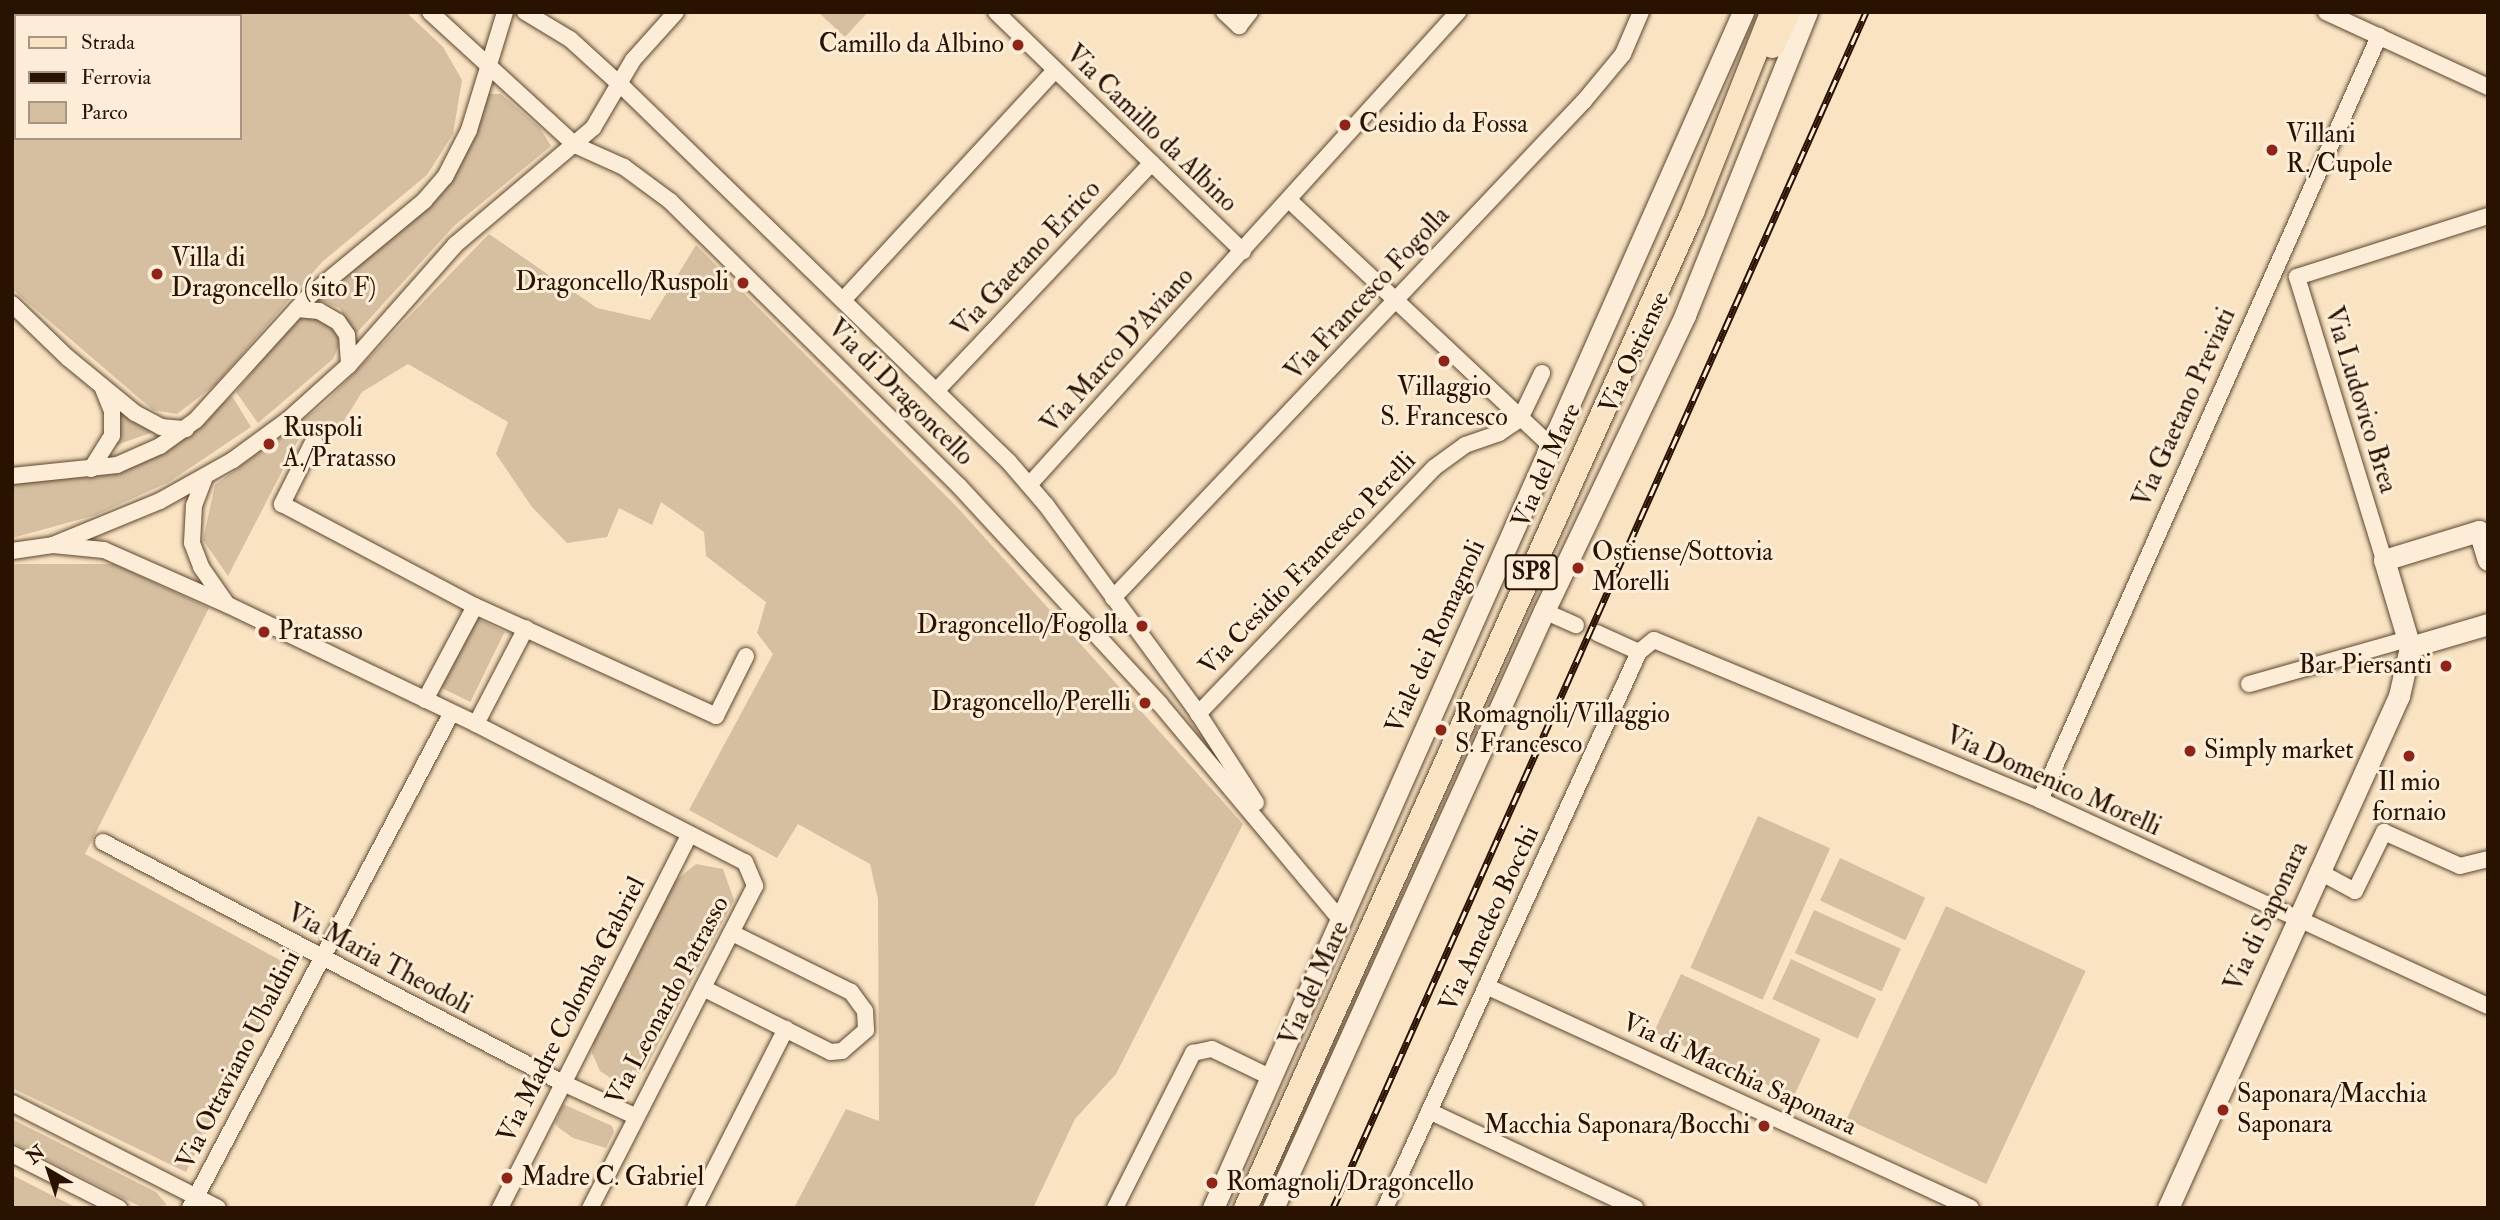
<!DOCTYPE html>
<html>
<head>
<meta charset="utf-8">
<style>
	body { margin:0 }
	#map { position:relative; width:2500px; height:1220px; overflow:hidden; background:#f9e3c2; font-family:"IM FELL Double Pica",serif }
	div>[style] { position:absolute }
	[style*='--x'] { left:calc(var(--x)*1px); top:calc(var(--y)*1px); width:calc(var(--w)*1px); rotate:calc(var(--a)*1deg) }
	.green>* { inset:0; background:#d6bfa1; transform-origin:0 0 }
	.roads { filter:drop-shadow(0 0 2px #5e4630) drop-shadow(0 0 2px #5e4630) }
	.street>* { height:16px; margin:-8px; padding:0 8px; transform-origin:8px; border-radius:8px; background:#fbedd7 }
	.secondary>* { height:21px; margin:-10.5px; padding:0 10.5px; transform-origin:10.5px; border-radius:10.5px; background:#fbedd7 }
	.primary>* { height:23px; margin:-11.5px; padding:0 11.5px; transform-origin:11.5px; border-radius:11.5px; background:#f9e3c2 }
	.rail>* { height:7px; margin-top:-3.5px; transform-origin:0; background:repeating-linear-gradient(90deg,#fbedd7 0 13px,#2a1200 0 26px); box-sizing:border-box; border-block:2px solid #2a1200 }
	.dots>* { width:19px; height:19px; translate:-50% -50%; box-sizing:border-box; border:4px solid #fbedd7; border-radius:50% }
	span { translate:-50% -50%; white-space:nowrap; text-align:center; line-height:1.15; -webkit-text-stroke:6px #fbedd7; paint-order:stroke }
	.shield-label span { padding:2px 5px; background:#fbedd7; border:2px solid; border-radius:5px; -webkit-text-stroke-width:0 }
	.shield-label { font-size:24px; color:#2a1200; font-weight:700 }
	.poi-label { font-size:26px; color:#2a1200 }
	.right { translate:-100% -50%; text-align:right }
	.left { translate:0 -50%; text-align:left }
	.street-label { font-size:26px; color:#2a1200 }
	.frame { position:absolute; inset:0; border:14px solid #2a1200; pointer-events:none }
	.legend { position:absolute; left:14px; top:14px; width:228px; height:126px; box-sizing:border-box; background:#fbedd7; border:2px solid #a79581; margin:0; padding:9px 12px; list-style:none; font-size:21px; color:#2a1200 }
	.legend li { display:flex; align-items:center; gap:14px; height:35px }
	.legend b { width:35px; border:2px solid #a79581 }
	.north { position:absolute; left:14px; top:1136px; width:70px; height:70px; -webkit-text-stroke:5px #fbedd7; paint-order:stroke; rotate:321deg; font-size:19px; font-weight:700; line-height:28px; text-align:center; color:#2a1200 }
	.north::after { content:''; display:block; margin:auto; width:24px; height:32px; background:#2a1200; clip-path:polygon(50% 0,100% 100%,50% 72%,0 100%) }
</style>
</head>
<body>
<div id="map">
	<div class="green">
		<i style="clip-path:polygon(evenodd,12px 12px,406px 12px,443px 47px,462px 80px,453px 134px,427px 175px,322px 262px,216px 384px,177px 414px,153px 410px,12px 289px,12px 12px,16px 16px,240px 16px,240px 138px,16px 138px,16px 16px)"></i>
		<i style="clip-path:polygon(818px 12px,868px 12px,845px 37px)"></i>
		<i style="clip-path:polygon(488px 94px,501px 94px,540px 128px,551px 146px,454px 226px,353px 337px,340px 308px,312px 298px,422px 207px)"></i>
		<i style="clip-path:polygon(489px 234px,597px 308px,650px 320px,696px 245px,957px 507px,1243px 824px,1116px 1074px,1075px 1119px,1033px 1208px,794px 1208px,846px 1109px,879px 1121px,878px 899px,870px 864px,798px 824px,777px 858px,689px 810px,773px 654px,757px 633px,766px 602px,706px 556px,704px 532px,661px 502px,652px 525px,619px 508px,607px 537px,567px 543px,532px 507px,496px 454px,508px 422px,408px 364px,362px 392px,335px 435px,306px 425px,228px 576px,203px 540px,215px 485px,325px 403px)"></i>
		<i style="clip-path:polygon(307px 313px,324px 317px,336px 331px,340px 343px,333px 359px,258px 423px,236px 392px,296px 318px)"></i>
		<i style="clip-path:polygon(232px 396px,251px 427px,169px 482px,96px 515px,12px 538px,12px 483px,165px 449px)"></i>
		<i style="clip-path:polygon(116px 408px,153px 429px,153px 432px,111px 447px)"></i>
		<i style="clip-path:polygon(12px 564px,114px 564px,209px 608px,85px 854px,278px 959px,287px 968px,186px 1172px,12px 1088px)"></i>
		<i style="left:474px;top:617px;width:34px;height:78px;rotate:26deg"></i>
		<i style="left:1758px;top:816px;width:79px;height:166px;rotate:24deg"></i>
		<i style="left:1840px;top:858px;width:94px;height:47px;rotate:25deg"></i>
		<i style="clip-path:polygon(696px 864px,723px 869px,734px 900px,645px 1070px,623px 1081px,612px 1079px,600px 1071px,592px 1053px,594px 1041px,674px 882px)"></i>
		<i style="left:1946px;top:906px;width:154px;height:235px;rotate:25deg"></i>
		<i style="left:1814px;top:910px;width:95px;height:47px;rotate:24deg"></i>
		<i style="left:1791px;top:959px;width:94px;height:44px;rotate:25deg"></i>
		<i style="left:1681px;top:974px;width:154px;height:64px;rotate:25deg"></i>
		<i style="clip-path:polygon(563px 1104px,612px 1126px,614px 1132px,606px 1148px,573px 1138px,559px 1128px,555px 1123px)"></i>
		<i style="clip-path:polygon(12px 1119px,156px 1192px,167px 1205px,143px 1208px,12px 1142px)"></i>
		<i style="clip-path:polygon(12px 1175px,77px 1208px,12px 1208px)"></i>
	</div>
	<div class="roads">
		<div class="street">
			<i style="--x:430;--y:12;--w:197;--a:42.5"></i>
			<i style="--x:575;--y:145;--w:54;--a:24.2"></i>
			<i style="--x:624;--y:167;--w:57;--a:36.5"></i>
			<i style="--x:670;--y:201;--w:406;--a:44.6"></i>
			<i style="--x:959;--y:486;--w:297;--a:47.3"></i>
			<i style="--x:1160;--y:704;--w:280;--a:50.1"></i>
			<i style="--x:525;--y:12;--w:52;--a:31"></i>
			<i style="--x:570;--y:39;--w:74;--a:42.3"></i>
			<i style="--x:625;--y:89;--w:535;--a:44.17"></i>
			<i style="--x:1009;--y:462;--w:57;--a:49.3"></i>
			<i style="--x:1046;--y:505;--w:250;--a:53.8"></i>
			<i style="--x:1194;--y:707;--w:114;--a:57.1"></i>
			<i style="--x:996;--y:12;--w:344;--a:44.1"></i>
			<i style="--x:1224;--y:12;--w:21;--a:43"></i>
			<i style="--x:1239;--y:26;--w:18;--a:-52"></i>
			<i style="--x:2326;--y:12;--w:179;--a:24.8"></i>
			<i style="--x:1289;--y:200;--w:362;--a:43.2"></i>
			<i style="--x:2297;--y:277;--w:296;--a:72.9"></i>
			<i style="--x:2297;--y:277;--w:201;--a:-17.7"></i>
			<i style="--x:844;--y:299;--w:311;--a:-47.3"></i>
			<i style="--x:12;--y:304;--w:78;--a:44"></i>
			<i style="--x:68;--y:358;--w:87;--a:39.4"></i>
			<i style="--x:135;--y:413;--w:30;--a:28"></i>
			<i style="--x:161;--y:427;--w:25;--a:5"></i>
			<i style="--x:297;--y:309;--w:22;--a:5"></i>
			<i style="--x:319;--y:311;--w:22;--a:30"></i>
			<i style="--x:338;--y:322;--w:16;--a:55"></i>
			<i style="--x:347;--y:335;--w:30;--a:86"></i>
			<i style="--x:938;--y:389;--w:311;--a:-46.6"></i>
			<i style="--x:314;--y:440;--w:72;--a:116.6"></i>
			<i style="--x:282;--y:504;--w:218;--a:27.9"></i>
			<i style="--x:475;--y:606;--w:265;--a:24.5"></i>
			<i style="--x:716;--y:716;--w:67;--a:-63.4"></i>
			<i style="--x:91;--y:469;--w:39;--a:-58"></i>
			<i style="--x:112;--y:436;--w:25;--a:-90"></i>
			<i style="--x:112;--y:411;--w:24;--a:-112"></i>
			<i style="--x:12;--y:476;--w:106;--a:-6"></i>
			<i style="--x:117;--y:465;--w:47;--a:-23.8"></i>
			<i style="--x:160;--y:446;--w:44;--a:-35.8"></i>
			<i style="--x:196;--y:420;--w:166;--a:-47.7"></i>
			<i style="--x:308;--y:297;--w:151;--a:-39.6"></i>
			<i style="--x:424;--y:201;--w:32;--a:-49"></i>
			<i style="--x:445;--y:177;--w:53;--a:-62.9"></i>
			<i style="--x:469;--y:130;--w:123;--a:-73"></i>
			<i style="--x:205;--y:477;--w:30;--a:111"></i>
			<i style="--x:194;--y:505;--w:38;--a:93"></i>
			<i style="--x:192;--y:543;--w:26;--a:69"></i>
			<i style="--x:201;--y:567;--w:44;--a:55.2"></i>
			<i style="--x:1029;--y:485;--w:639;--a:-47.79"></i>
			<i style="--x:53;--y:545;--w:51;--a:5.6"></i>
			<i style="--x:104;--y:550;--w:136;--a:23.9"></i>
			<i style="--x:228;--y:605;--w:275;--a:25.6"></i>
			<i style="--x:476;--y:724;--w:302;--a:27.2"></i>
			<i style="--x:745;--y:862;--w:26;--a:67"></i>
			<i style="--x:755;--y:886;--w:362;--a:117.1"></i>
			<i style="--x:12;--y:551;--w:41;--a:-8.3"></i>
			<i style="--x:53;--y:545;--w:116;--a:-22.4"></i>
			<i style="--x:160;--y:501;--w:84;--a:-29.3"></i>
			<i style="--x:233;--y:460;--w:69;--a:-36.2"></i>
			<i style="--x:289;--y:419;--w:81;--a:-42"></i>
			<i style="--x:349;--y:365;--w:160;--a:-48.5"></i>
			<i style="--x:455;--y:245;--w:181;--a:-40.3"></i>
			<i style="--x:593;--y:128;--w:79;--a:-59.5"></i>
			<i style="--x:633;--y:60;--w:64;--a:-48.1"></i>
			<i style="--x:1113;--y:598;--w:685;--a:-46.54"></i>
			<i style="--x:1584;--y:101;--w:61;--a:-50.3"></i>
			<i style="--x:1623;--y:54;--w:46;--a:-66.8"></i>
			<i style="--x:1544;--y:611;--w:35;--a:24"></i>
			<i style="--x:1597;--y:633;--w:46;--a:24.3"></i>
			<i style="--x:2249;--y:684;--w:165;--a:-15.8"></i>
			<i style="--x:425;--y:700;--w:106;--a:-62"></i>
			<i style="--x:1198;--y:714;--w:342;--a:-46.2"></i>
			<i style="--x:1435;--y:467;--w:37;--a:-36"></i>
			<i style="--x:1465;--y:445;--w:36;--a:-19"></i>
			<i style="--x:1499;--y:433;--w:25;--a:-34"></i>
			<i style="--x:1520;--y:419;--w:51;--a:-64.4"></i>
			<i style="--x:476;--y:724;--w:108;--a:-62.5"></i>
			<i style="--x:2040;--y:800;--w:836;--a:-66.07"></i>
			<i style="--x:103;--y:842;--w:517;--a:27.66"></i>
			<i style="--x:561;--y:1082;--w:81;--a:24.7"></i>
			<i style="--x:2318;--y:871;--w:42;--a:28.4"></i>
			<i style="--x:2355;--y:891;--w:66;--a:-63.8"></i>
			<i style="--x:2384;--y:832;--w:83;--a:24.1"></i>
			<i style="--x:2460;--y:866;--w:29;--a:-14"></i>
			<i style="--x:1486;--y:986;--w:533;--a:24.6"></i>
			<i style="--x:703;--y:988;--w:143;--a:26.6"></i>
			<i style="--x:831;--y:1052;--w:11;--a:-5"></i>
			<i style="--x:842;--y:1051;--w:32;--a:-41"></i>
			<i style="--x:866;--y:1030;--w:19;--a:-93"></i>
			<i style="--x:865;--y:1011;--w:24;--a:-126"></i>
			<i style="--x:851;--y:992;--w:133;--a:-153.6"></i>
			<i style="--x:12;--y:1103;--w:231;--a:27"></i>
			<i style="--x:1429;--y:1111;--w:228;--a:25.2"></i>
			<i style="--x:12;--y:1154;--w:120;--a:26.8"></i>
			<i style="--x:190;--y:1208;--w:559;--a:-62.15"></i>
			<i style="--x:500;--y:1208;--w:418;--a:-63.1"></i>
			<i style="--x:695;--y:1208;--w:201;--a:-63.1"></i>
			<i style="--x:1115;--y:1208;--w:174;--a:-63.3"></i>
			<i style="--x:1193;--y:1053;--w:19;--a:-12"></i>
			<i style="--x:1212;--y:1049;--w:64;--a:25.8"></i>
			<i style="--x:1385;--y:1208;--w:611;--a:-65.45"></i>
			<i style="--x:1639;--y:652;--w:19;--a:-39"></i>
			<i style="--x:1654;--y:640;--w:418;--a:22.5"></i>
			<i style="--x:2040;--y:800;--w:493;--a:24.7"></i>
		</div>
		<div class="secondary">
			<i style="--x:2479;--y:531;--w:30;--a:73"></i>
			<i style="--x:2410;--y:647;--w:81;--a:-16.4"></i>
			<i style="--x:1213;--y:1208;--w:1308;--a:-66.1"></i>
			<i style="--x:1273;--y:1208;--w:656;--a:-65.58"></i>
			<i style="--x:1544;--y:611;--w:328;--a:-64.5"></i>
			<i style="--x:1685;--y:315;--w:327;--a:-68.1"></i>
			<i style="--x:2168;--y:1208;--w:562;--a:-65.72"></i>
			<i style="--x:2399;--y:696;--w:50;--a:-77.3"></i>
			<i style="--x:2410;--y:647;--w:91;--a:-106.6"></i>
			<i style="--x:2384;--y:560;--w:99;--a:-17"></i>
		</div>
		<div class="primary">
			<i style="--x:1772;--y:46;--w:38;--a:-65"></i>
			<i style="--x:1245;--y:1208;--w:1092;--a:-65.83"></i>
			<i style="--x:1692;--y:212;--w:215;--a:-68.4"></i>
		</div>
	</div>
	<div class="rail">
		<i style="--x:1333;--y:1208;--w:1309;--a:-65.98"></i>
	</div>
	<div class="dots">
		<i style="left:1018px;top:45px;background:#8f2418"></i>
		<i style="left:1345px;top:125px;background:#8f2418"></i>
		<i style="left:2272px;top:150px;background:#8f2418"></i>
		<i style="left:157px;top:274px;background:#8f2418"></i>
		<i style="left:743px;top:283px;background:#8f2418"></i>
		<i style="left:1444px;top:361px;background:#8f2418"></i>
		<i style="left:269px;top:444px;background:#8f2418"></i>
		<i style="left:1578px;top:568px;background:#8f2418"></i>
		<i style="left:1142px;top:626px;background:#8f2418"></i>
		<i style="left:264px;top:632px;background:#8f2418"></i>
		<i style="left:2446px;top:666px;background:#8f2418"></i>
		<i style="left:1145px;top:703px;background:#8f2418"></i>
		<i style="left:1441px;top:730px;background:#8f2418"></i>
		<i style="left:2190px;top:751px;background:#8f2418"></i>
		<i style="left:2409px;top:756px;background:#8f2418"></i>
		<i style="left:2223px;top:1110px;background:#8f2418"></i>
		<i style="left:1764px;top:1126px;background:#8f2418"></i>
		<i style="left:507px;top:1178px;background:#8f2418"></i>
		<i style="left:1212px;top:1183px;background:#8f2418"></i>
	</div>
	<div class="shield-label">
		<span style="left:1531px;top:572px">SP8</span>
	</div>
	<div class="poi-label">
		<span class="right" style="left:1004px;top:45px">Camillo da Albino</span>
		<span class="left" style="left:1359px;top:125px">Cesidio da Fossa</span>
		<span class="left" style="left:2286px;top:150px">Villani<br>R./Cupole</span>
		<span class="left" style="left:171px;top:274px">Villa di<br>Dragoncello (sito F)</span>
		<span class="right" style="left:729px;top:283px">Dragoncello/Ruspoli</span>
		<span style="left:1444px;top:403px">Villaggio<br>S. Francesco</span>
		<span class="left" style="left:283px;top:444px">Ruspoli<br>A./Pratasso</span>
		<span class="left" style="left:1592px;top:568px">Ostiense/Sottovia<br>Morelli</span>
		<span class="right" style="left:1128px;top:626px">Dragoncello/Fogolla</span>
		<span class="left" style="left:278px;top:632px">Pratasso</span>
		<span class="right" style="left:2432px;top:666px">Bar Piersanti</span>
		<span class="right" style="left:1131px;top:703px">Dragoncello/Perelli</span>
		<span class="left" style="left:1455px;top:730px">Romagnoli/Villaggio<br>S. Francesco</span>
		<span class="left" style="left:2204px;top:751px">Simply market</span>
		<span style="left:2409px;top:798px">Il mio<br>fornaio</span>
		<span class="left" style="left:2237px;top:1110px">Saponara/Macchia<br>Saponara</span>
		<span class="right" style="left:1750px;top:1126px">Macchia Saponara/Bocchi</span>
		<span class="left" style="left:521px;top:1178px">Madre C. Gabriel</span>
		<span class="left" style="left:1226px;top:1183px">Romagnoli/Dragoncello</span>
	</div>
	<div class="street-label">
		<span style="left:1151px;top:129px;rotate:44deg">Via Camillo da Albino</span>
		<span style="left:1027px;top:259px;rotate:-47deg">Via Gaetano Errico</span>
		<span style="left:1368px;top:294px;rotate:-47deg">Via Francesco Fogolla</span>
		<span style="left:1118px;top:351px;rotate:-48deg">Via Marco D'Aviano</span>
		<span style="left:1635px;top:353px;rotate:-65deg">Via Ostiense</span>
		<span style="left:900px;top:393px;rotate:45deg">Via di Dragoncello</span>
		<span style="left:2360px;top:400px;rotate:73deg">Via Ludovico Brea</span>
		<span style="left:2185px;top:408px;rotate:-66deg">Via Gaetano Previati</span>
		<span style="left:1547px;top:466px;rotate:-66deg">Via del Mare</span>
		<span style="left:1308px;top:564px;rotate:-46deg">Via Cesidio Francesco Perelli</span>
		<span style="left:1436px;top:637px;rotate:-66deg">Viale dei Romagnoli</span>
		<span style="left:2053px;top:782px;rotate:24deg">Via Domenico Morelli</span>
		<span style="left:2267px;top:917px;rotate:-65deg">Via di Saponara</span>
		<span style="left:1490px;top:919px;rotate:-65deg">Via Amedeo Bocchi</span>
		<span style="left:379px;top:960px;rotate:28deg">Via Maria Theodoli</span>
		<span style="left:1315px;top:984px;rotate:-66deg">Via del Mare</span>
		<span style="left:668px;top:1001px;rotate:-62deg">Via Leonardo Patrasso</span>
		<span style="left:572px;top:1010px;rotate:-63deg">Via Madre Colomba Gabriel</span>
		<span style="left:239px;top:1060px;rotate:-63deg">Via Ottaviano Ubaldini</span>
		<span style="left:1739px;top:1075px;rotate:25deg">Via di Macchia Saponara</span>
	</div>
	<div class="frame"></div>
	<ul class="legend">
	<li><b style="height:9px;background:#f9e3c2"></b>Strada</li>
	<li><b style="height:9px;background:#2a1200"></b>Ferrovia</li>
	<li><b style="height:19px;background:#d6bfa1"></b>Parco</li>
	</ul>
	<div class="north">N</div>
</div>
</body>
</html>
